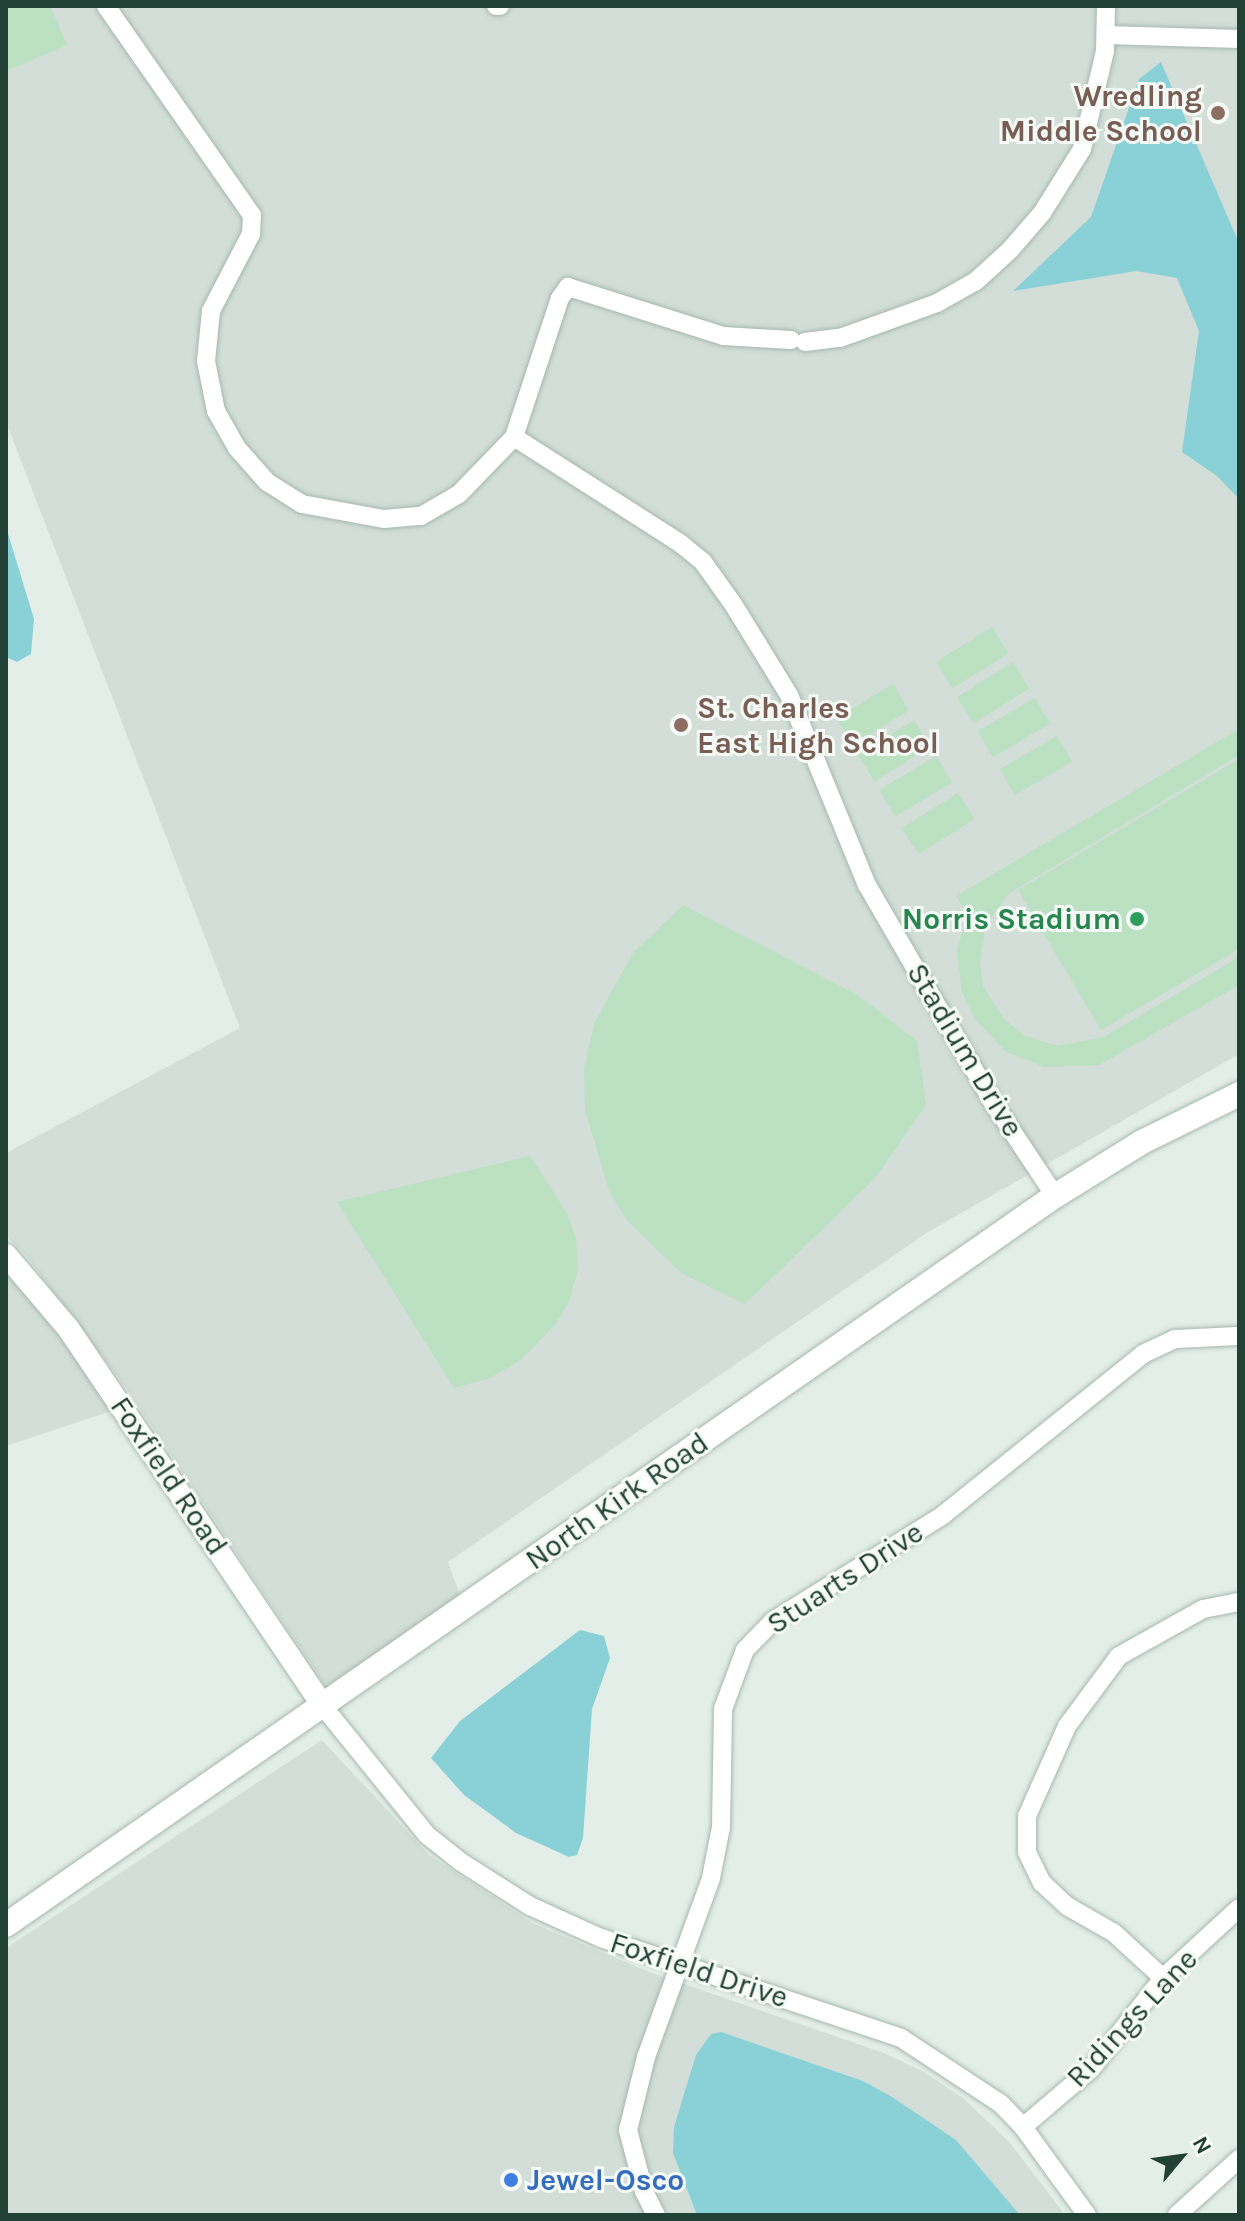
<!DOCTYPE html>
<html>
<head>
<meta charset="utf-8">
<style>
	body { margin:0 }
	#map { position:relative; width:1245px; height:2221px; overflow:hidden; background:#e4eee9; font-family:Karla,sans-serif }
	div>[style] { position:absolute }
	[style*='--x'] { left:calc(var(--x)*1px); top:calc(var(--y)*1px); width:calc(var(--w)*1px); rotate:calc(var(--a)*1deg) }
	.built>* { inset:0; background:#d2ded7 }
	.green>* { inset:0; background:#bce0c2; transform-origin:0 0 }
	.water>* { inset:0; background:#89d1d6 }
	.roads { filter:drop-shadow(0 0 2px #a6b7b0) drop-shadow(0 0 2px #a6b7b0) }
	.minor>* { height:18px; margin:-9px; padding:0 9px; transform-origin:9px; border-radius:9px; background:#fff }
	.tertiary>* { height:22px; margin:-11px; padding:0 11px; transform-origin:11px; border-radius:11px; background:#fff }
	.secondary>* { height:24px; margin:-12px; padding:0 12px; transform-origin:12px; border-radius:12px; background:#fff }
	.dots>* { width:22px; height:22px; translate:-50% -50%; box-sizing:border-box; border:4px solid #f5faf7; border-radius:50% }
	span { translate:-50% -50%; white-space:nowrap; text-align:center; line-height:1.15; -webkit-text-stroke:6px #f5faf7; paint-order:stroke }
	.education-label { font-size:30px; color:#785e54; font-weight:700 }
	.right { translate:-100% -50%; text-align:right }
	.left { translate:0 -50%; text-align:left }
	.leisure-label { font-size:30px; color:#27864d; font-weight:700 }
	.street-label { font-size:30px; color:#224136 }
	.shop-label { font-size:30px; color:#366cbe; font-weight:700 }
	.frame { position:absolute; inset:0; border:8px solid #224136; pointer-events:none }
	.north { position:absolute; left:1141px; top:2117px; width:80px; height:80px; -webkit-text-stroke:6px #f5faf7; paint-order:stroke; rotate:61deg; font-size:22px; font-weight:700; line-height:32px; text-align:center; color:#224136 }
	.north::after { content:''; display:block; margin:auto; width:28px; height:36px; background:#224136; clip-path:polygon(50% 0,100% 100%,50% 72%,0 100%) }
</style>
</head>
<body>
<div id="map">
	<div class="built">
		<i style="clip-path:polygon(6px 6px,1239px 6px,1239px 1054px,928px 1232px,448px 1562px,461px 1598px,327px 1688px,127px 1389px,24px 1253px,6px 1236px,6px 1153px,240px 1028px,6px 422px)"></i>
		<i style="clip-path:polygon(6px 1269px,69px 1342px,117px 1409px,6px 1446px)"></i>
		<i style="clip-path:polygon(322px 1740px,429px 1855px,534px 1924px,652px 1973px,884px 2053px,924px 2072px,964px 2099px,1010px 2143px,1065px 2215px,6px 2215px,6px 1948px)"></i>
	</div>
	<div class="green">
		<i style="clip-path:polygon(6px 6px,50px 6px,67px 45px,6px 71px)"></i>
		<i style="left:992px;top:627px;width:31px;height:66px;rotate:58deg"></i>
		<i style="left:1013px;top:662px;width:31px;height:66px;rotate:58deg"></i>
		<i style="left:893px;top:684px;width:31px;height:66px;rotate:59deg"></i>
		<i style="left:1035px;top:698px;width:30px;height:66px;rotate:60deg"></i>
		<i style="left:914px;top:720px;width:31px;height:66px;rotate:58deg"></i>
		<i style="clip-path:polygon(1239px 729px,1239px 755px,1008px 894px,985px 927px,980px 962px,983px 986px,1004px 1019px,1025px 1036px,1058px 1046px,1104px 1037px,1239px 957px,1239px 985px,1099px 1065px,1044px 1067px,1005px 1051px,975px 1019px,962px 992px,957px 951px,967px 913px,956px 896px)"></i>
		<i style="left:1057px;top:736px;width:30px;height:66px;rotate:60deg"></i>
		<i style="left:936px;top:756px;width:31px;height:66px;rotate:59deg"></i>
		<i style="clip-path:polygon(1239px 759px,1239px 949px,1101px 1030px,1018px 890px)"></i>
		<i style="left:958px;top:793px;width:31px;height:66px;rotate:58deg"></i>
		<i style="clip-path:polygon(683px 905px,856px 994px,917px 1041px,926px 1105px,875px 1178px,745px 1304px,681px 1273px,627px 1220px,609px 1191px,585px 1109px,584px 1068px,595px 1022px,633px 953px)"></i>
		<i style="clip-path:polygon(530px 1156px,567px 1213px,576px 1239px,578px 1269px,570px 1299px,555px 1325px,521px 1360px,490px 1378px,454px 1388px,337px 1202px)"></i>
	</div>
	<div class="water">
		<i style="clip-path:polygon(1161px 62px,1239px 243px,1239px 499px,1217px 476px,1182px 452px,1199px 331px,1177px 278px,1136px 271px,1013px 291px,1091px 217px,1139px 79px)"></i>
		<i style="clip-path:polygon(6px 527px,34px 619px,31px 654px,17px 662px,6px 657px)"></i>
		<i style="clip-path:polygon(580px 1630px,604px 1636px,610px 1658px,592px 1709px,583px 1838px,577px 1855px,569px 1857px,516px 1833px,464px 1795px,431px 1758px,460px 1721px)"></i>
		<i style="clip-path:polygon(721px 2032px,863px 2081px,892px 2097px,956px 2140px,1020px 2215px,697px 2215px,673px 2153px,674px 2127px,696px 2055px,711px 2034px)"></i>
	</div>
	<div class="roads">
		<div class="minor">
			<i style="--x:106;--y:6;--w:255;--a:55.1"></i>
			<i style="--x:252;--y:215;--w:19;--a:93"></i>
			<i style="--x:251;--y:234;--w:87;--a:117.5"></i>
			<i style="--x:211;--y:311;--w:50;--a:95.7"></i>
			<i style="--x:206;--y:361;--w:51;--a:78.7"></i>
			<i style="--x:216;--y:411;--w:43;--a:60.4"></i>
			<i style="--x:237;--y:448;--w:45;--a:48.6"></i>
			<i style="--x:267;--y:482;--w:41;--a:32.2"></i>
			<i style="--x:302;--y:504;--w:83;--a:10.4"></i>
			<i style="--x:384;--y:519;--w:37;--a:-5"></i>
			<i style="--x:421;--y:516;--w:44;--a:-30.1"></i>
			<i style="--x:459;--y:494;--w:79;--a:-46"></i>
			<i style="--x:514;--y:437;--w:146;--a:-71.7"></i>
			<i style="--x:560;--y:298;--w:14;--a:-54"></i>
			<i style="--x:568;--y:287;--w:163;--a:17.5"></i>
			<i style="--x:723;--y:336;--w:68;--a:3.4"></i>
			<i style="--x:496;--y:6;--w:4;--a:0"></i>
			<i style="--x:1107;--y:35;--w:132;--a:1.7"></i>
			<i style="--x:805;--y:342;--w:35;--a:-7"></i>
			<i style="--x:840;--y:338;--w:103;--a:-19.8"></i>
			<i style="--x:937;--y:303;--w:45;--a:-29.4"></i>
			<i style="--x:976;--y:281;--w:46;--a:-42.4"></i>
			<i style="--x:1010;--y:250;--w:49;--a:-49.1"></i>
			<i style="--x:1042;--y:213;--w:75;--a:-58"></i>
			<i style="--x:1082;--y:149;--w:101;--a:-76.8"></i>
			<i style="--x:1105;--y:51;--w:45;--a:-88.7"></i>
			<i style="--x:514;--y:437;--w:198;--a:32.6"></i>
			<i style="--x:681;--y:544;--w:28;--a:39"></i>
			<i style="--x:703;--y:562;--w:52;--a:54.5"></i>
			<i style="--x:733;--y:604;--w:107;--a:58.4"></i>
			<i style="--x:789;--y:695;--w:205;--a:67.7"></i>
			<i style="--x:867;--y:885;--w:250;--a:59.9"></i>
			<i style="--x:992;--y:1101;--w:114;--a:56.4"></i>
			<i style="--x:322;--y:1705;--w:167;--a:51.1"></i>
			<i style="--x:427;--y:1835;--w:43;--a:38.5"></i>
			<i style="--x:461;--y:1862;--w:82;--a:32.5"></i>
			<i style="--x:530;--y:1906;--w:78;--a:24.3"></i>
			<i style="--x:601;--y:1938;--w:316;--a:18.4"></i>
			<i style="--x:901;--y:2038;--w:120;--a:33.4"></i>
			<i style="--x:1001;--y:2104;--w:32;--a:46"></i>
			<i style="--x:1023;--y:2127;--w:109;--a:54"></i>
			<i style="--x:1163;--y:1978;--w:67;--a:-137.4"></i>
			<i style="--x:1114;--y:1933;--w:54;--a:-150.1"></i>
			<i style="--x:1067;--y:1906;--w:34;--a:-137"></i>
			<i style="--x:1042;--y:1883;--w:34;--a:-116"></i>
			<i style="--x:1027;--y:1852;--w:36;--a:-90"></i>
			<i style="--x:1027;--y:1816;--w:98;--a:-66"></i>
			<i style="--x:1067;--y:1726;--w:87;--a:-53.4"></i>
			<i style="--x:1119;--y:1656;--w:96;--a:-29.2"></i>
			<i style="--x:1203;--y:1609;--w:37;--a:-11"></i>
			<i style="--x:1023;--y:2127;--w:89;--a:-40.5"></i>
			<i style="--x:1091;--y:2069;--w:116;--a:-51.6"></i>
			<i style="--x:1163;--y:1978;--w:103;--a:-42.6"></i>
			<i style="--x:656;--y:2215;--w:27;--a:-117"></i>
			<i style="--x:644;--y:2191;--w:63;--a:-104.7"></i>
			<i style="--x:628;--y:2130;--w:75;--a:-76.1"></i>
			<i style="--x:646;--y:2057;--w:190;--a:-70"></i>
			<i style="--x:711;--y:1878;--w:52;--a:-78.9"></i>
			<i style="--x:721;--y:1827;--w:118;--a:-89"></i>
			<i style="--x:723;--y:1709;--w:63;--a:-69.6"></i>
			<i style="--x:745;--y:1650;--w:40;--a:-46"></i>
			<i style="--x:773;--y:1621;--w:200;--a:-31.9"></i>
			<i style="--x:943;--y:1515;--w:257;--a:-38.8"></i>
			<i style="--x:1143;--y:1354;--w:35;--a:-25"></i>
			<i style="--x:1175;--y:1339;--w:64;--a:-2.7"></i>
			<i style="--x:1177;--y:2215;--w:84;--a:-42.1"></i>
		</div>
		<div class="tertiary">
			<i style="--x:6;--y:1255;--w:96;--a:49.7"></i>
			<i style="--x:68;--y:1328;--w:455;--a:56"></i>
		</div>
		<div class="secondary">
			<i style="--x:6;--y:1925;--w:1277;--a:-34.8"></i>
			<i style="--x:1055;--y:1196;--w:102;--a:-31.8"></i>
			<i style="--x:1142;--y:1142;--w:108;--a:-26.3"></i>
		</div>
	</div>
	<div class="dots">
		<i style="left:1218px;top:113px;background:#8d6e63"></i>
		<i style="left:681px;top:725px;background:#8d6e63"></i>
		<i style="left:1137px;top:919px;background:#2e9e5b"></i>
		<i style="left:511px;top:2180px;background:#3f7fe0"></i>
	</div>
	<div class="education-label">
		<span class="right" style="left:1202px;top:113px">Wredling<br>Middle School</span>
		<span class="left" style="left:697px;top:725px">St. Charles<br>East High School</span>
	</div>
	<div class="leisure-label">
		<span class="right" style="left:1121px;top:919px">Norris Stadium</span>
	</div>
	<div class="street-label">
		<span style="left:965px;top:1050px;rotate:59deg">Stadium Drive</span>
		<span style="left:169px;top:1476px;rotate:56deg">Foxfield Road</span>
		<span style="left:617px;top:1501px;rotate:-35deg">North Kirk Road</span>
		<span style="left:845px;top:1578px;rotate:-33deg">Stuarts Drive</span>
		<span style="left:699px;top:1970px;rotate:18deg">Foxfield Drive</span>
		<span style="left:1132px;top:2018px;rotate:-47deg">Ridings Lane</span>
	</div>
	<div class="shop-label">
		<span class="left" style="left:527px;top:2180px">Jewel-Osco</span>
	</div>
	<div class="frame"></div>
	<div class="north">N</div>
</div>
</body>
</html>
